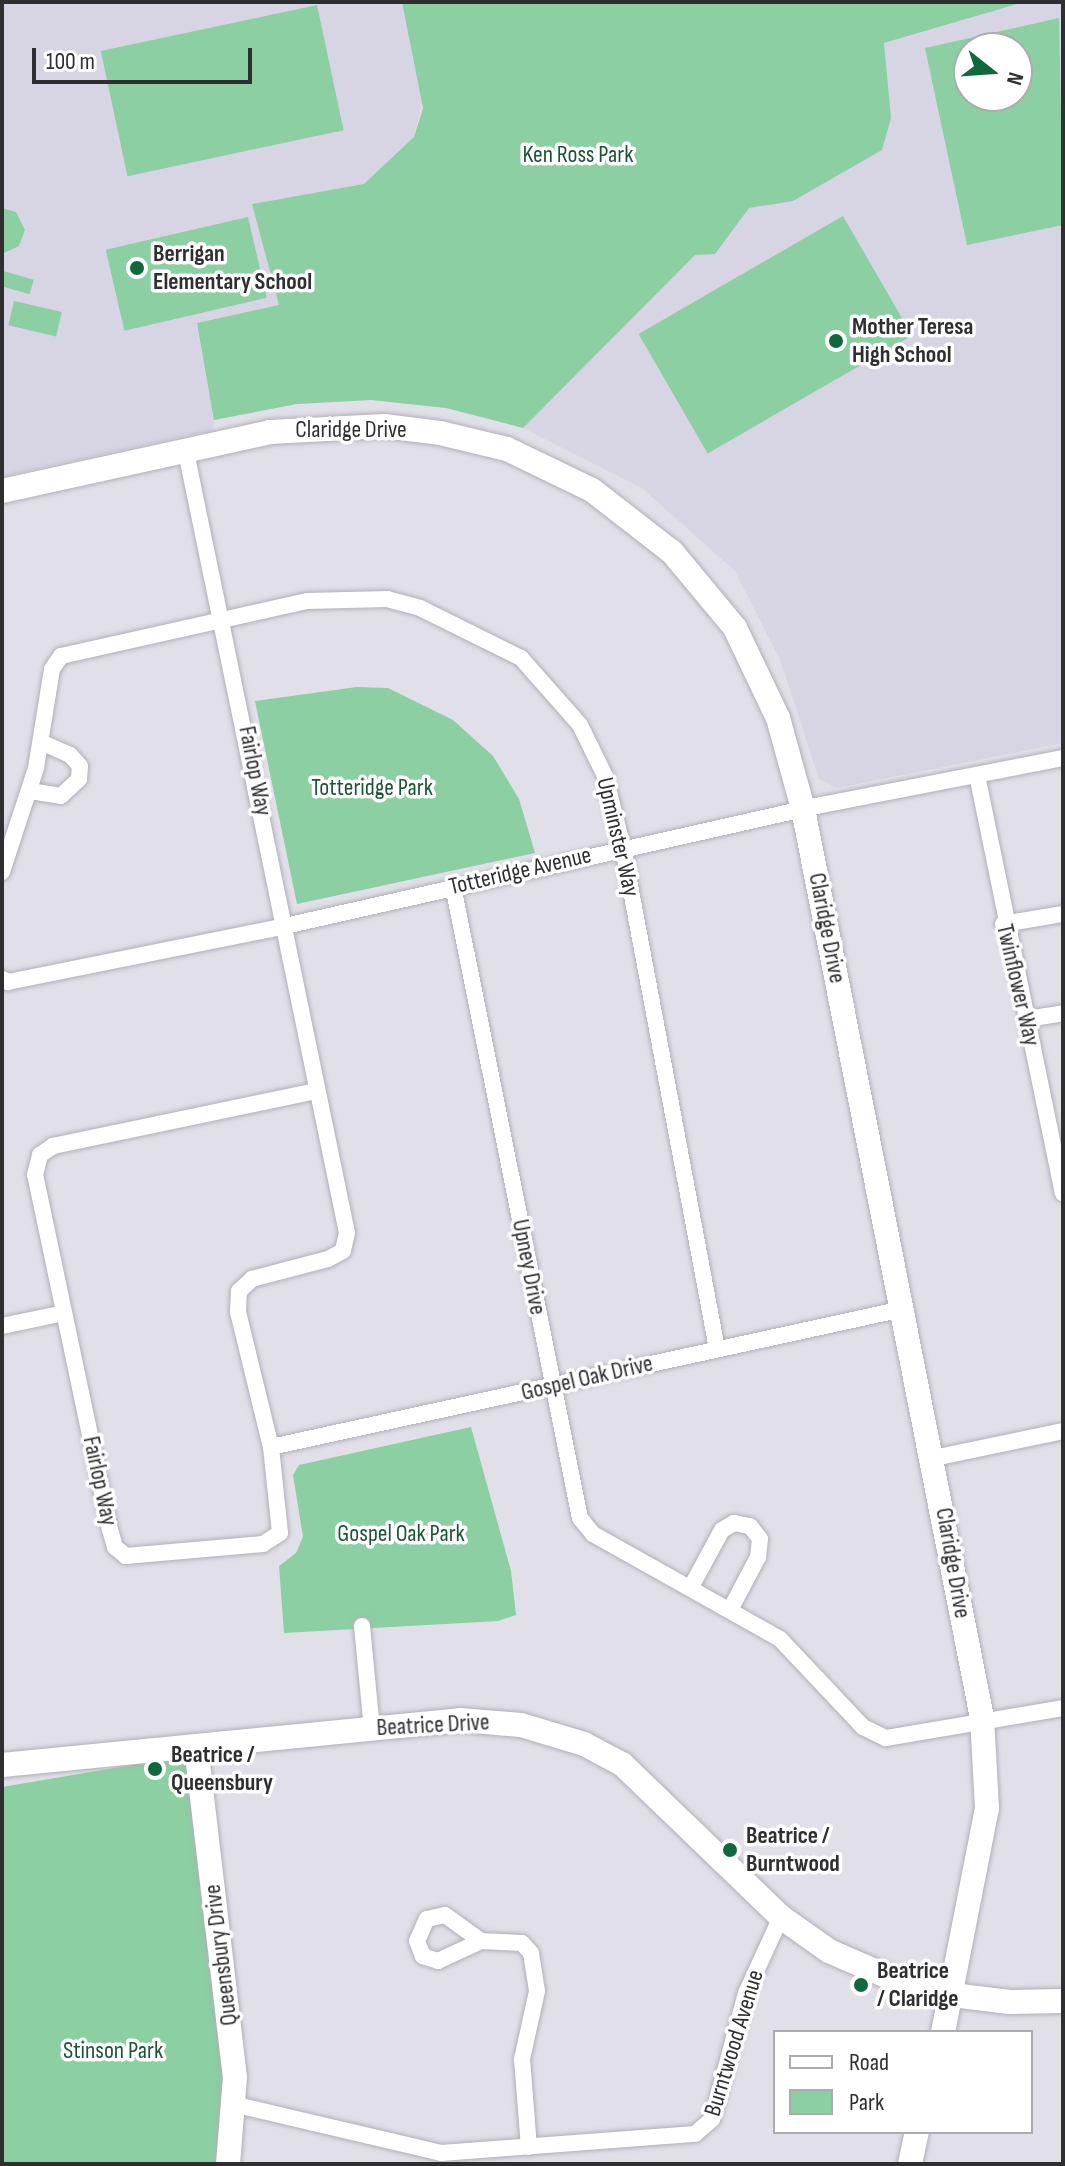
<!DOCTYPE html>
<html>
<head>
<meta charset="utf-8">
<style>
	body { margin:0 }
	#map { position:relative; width:1065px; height:2166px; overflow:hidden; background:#e1dfe8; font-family:"Sofia Sans Condensed",sans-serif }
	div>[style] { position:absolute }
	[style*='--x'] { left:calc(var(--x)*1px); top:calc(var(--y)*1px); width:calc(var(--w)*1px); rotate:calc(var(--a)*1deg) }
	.built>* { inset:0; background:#d7d4e4 }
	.green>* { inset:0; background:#8bcfa2; transform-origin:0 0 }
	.roads { filter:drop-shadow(0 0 2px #b1afb7) drop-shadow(0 0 2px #b1afb7) }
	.street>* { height:16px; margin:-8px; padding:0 8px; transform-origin:8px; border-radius:8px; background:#fff }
	.secondary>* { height:24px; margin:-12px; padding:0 12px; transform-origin:12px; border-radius:12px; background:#fff }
	.dots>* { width:22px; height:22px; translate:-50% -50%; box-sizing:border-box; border:4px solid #fff; border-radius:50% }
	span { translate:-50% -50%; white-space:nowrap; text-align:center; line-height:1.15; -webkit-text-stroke:7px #fff; paint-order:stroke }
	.park-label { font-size:24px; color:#1e5334 }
	.poi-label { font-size:24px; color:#2f2e31; font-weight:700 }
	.left { translate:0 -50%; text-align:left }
	.street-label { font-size:24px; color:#2f2e31 }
	.frame { position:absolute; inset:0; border:4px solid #2f2e31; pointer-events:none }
	.legend { position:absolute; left:773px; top:2030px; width:260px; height:104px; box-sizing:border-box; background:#fff; border:2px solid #acabad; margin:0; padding:10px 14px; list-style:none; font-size:24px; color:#2f2e31 }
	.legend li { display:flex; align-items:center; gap:16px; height:40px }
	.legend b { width:40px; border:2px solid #acabad }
	.north { position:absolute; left:953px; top:32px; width:80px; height:80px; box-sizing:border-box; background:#fff; border:2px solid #acabad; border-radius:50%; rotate:107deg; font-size:22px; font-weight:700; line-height:32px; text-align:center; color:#2f2e31 }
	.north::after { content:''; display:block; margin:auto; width:28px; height:36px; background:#0f693d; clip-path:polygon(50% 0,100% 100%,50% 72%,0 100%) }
	.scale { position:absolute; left:32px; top:48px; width:220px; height:36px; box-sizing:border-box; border:4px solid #2f2e31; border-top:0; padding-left:10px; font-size:24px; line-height:28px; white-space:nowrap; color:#2f2e31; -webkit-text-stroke:6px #fff; paint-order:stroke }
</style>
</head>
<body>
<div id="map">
	<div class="built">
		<i style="clip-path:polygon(2px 2px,405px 2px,424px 94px,414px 137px,280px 305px,197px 323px,215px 417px,213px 430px,2px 476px)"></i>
		<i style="clip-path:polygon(evenodd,1024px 2px,1063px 2px,1063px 743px,837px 788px,819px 779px,781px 662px,735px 571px,642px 488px,523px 428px,694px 255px,871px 47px,1024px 2px,969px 48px,1017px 48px,1017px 96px,969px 96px,969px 48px)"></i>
	</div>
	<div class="green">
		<i style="clip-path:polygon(402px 2px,1024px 2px,884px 43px,891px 118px,882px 150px,793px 201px,749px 208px,715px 254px,695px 255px,523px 428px,446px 408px,371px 400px,297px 404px,214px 420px,197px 323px,279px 305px,252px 204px,364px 184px,414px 137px,423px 108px)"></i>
		<i style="left:317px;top:5px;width:128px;height:221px;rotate:78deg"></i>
		<i style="clip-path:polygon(evenodd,1059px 18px,1063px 225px,967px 245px,925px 48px,1059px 18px,1017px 48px,1017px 96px,969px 96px,969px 48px,1017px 48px)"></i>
		<i style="clip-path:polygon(2px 208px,16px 212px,25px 230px,19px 246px,4px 253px)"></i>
		<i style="left:843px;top:216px;width:138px;height:236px;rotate:60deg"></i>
		<i style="left:248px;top:217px;width:83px;height:146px;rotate:77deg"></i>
		<i style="left:3px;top:271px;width:32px;height:15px;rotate:16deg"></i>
		<i style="left:14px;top:301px;width:49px;height:25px;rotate:13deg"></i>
		<i style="clip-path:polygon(357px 687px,388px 688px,453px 720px,493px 756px,519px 799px,535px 853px,297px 904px,255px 701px)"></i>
		<i style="clip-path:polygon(471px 1427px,511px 1571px,516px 1615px,498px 1621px,284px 1633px,279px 1566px,296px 1553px,303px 1537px,293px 1475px,299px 1465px)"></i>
		<i style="clip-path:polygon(185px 1756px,223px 2036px,228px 2090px,219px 2164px,2px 2164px,2px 1787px)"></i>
	</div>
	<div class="roads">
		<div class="street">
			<i style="--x:186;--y:452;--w:797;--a:78.35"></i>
			<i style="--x:347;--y:1233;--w:18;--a:103"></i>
			<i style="--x:343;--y:1251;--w:17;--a:152"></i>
			<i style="--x:328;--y:1259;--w:79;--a:165.3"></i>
			<i style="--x:252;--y:1279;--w:18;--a:137"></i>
			<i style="--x:239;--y:1291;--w:21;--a:93"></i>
			<i style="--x:238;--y:1312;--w:139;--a:76.3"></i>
			<i style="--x:271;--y:1447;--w:86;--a:84"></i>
			<i style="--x:280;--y:1533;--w:20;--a:147"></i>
			<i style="--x:263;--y:1544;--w:138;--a:175"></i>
			<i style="--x:126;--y:1556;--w:14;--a:-141"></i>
			<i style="--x:115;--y:1547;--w:18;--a:-106"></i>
			<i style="--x:110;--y:1530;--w:363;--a:-101.9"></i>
			<i style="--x:35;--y:1175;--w:21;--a:-76"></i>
			<i style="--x:40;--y:1155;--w:16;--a:-35"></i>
			<i style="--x:53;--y:1146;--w:270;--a:-11.8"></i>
			<i style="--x:977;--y:775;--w:427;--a:78.4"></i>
			<i style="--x:30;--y:791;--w:31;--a:9"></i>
			<i style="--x:61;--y:796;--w:25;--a:-43"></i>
			<i style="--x:79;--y:779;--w:13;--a:-86"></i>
			<i style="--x:80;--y:766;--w:15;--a:-132"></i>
			<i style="--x:70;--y:755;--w:30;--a:-156"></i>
			<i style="--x:2;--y:872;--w:109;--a:-71.9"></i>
			<i style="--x:36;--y:768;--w:100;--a:-80.8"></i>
			<i style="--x:52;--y:669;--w:16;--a:-55"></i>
			<i style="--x:61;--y:656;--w:252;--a:-12.6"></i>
			<i style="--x:307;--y:601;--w:80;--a:-1.4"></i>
			<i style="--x:387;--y:599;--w:34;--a:15"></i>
			<i style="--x:420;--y:608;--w:113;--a:26.3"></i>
			<i style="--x:521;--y:658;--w:89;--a:48.6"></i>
			<i style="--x:580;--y:725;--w:57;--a:63.9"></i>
			<i style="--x:605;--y:776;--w:74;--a:76"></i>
			<i style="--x:623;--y:848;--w:510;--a:79.37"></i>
			<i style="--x:453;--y:886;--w:645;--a:78.64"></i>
			<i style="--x:580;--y:1518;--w:21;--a:51"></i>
			<i style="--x:593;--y:1534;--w:214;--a:29.3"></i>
			<i style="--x:780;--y:1639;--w:121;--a:46.7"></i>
			<i style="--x:863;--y:1727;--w:25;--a:26"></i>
			<i style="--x:886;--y:1738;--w:180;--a:-9.6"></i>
			<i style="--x:1003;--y:924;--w:61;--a:-9.5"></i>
			<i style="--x:2;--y:979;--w:7;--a:27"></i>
			<i style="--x:8;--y:982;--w:283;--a:-11.4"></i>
			<i style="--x:285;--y:926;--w:549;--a:-12.72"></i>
			<i style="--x:821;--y:805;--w:247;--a:-11"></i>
			<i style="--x:1027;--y:1019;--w:36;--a:-9"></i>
			<i style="--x:2;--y:1326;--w:63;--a:-11.8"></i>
			<i style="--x:271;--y:1447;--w:647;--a:-12.32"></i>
			<i style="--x:934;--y:1458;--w:132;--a:-11.8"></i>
			<i style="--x:691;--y:1587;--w:65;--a:-61.5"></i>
			<i style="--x:722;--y:1530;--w:14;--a:-30"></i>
			<i style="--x:734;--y:1523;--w:16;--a:11"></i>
			<i style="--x:750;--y:1526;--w:16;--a:52"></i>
			<i style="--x:760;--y:1539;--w:18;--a:96"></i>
			<i style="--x:758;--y:1557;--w:60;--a:117.8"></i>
			<i style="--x:362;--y:1626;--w:103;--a:84.5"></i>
			<i style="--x:481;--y:1941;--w:47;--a:155.1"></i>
			<i style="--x:438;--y:1961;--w:16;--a:-162"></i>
			<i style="--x:423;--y:1956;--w:16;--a:-112"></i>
			<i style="--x:417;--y:1941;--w:24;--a:-66"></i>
			<i style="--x:427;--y:1919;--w:18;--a:-13"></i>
			<i style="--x:445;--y:1915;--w:44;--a:35.8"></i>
			<i style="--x:481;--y:1941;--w:41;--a:2.8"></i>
			<i style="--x:522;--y:1943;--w:13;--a:48"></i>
			<i style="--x:531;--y:1953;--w:38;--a:81"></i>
			<i style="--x:537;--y:1991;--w:70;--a:102.4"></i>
			<i style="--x:522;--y:2059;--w:88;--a:85.5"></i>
			<i style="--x:237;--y:2105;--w:210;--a:13.2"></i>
			<i style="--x:441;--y:2153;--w:255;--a:-4.3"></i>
			<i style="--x:695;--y:2134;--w:23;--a:-41"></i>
			<i style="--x:712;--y:2119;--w:131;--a:-74.9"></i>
			<i style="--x:746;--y:1993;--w:84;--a:-65.3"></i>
		</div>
		<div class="secondary">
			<i style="--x:2;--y:491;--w:274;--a:-12.4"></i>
			<i style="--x:270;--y:432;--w:114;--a:-3"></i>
			<i style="--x:384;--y:426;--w:56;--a:7.1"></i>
			<i style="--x:440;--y:433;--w:69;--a:13.4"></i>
			<i style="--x:507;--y:449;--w:94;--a:25.8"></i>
			<i style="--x:592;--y:490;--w:101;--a:37.8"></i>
			<i style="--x:672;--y:552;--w:99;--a:50.3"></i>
			<i style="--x:735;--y:628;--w:100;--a:64.5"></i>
			<i style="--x:778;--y:718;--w:94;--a:74.6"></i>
			<i style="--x:803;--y:809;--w:926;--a:78.86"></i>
			<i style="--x:982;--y:1718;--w:90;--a:86.8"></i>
			<i style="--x:987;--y:1808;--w:228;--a:101.1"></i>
			<i style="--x:196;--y:1746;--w:333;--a:83.3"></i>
			<i style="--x:235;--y:2077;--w:87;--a:94.6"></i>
			<i style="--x:2;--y:1765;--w:460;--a:-5.6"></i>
			<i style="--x:460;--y:1720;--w:61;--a:4.7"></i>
			<i style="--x:521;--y:1725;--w:66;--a:16.8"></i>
			<i style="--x:584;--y:1744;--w:43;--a:27.8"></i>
			<i style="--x:622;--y:1764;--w:221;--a:43.9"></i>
			<i style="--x:781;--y:1917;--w:59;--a:35.3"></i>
			<i style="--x:829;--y:1951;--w:77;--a:23.6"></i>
			<i style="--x:900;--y:1982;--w:54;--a:14"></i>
			<i style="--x:952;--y:1995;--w:58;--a:6.9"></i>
			<i style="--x:1010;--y:2002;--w:53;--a:-1.1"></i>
			<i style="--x:910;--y:2164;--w:33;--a:-78"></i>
		</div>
	</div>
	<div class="dots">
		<i style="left:137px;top:268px;background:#0f693d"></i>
		<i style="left:836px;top:341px;background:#0f693d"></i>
		<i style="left:155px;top:1769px;background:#0f693d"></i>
		<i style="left:730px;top:1850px;background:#0f693d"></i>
		<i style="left:861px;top:1985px;background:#0f693d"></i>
	</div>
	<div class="park-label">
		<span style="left:578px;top:155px">Ken Ross Park</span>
		<span style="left:372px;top:788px">Totteridge Park</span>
		<span style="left:401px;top:1534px">Gospel Oak Park</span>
		<span style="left:113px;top:2051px">Stinson Park</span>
	</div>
	<div class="poi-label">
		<span class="left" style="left:153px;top:268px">Berrigan<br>Elementary School</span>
		<span class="left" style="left:852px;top:341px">Mother Teresa<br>High School</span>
		<span class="left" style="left:171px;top:1769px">Beatrice /<br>Queensbury</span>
		<span class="left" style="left:746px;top:1850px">Beatrice /<br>Burntwood</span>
		<span class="left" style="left:877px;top:1985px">Beatrice<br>/ Claridge</span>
	</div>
	<div class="street-label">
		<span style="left:351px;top:430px">Claridge Drive</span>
		<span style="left:255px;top:771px;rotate:79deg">Fairlop Way</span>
		<span style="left:618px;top:837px;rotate:77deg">Upminster Way</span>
		<span style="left:520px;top:871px;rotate:-13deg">Totteridge Avenue</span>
		<span style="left:827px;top:928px;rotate:79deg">Claridge Drive</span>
		<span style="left:1018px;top:985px;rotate:77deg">Twinflower Way</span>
		<span style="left:529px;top:1267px;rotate:79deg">Upney Drive</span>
		<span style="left:587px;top:1378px;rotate:-13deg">Gospel Oak Drive</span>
		<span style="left:100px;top:1481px;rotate:78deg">Fairlop Way</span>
		<span style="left:953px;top:1563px;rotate:80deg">Claridge Drive</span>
		<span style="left:433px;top:1725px;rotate:-3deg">Beatrice Drive</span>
		<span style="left:221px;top:1955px;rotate:-97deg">Queensbury Drive</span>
		<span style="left:734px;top:2043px;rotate:-73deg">Burntwood Avenue</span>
	</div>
	<div class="frame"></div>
	<ul class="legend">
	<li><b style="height:10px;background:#fff"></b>Road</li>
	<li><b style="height:22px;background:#8bcfa2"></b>Park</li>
	</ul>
	<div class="north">N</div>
	<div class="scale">100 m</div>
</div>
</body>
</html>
